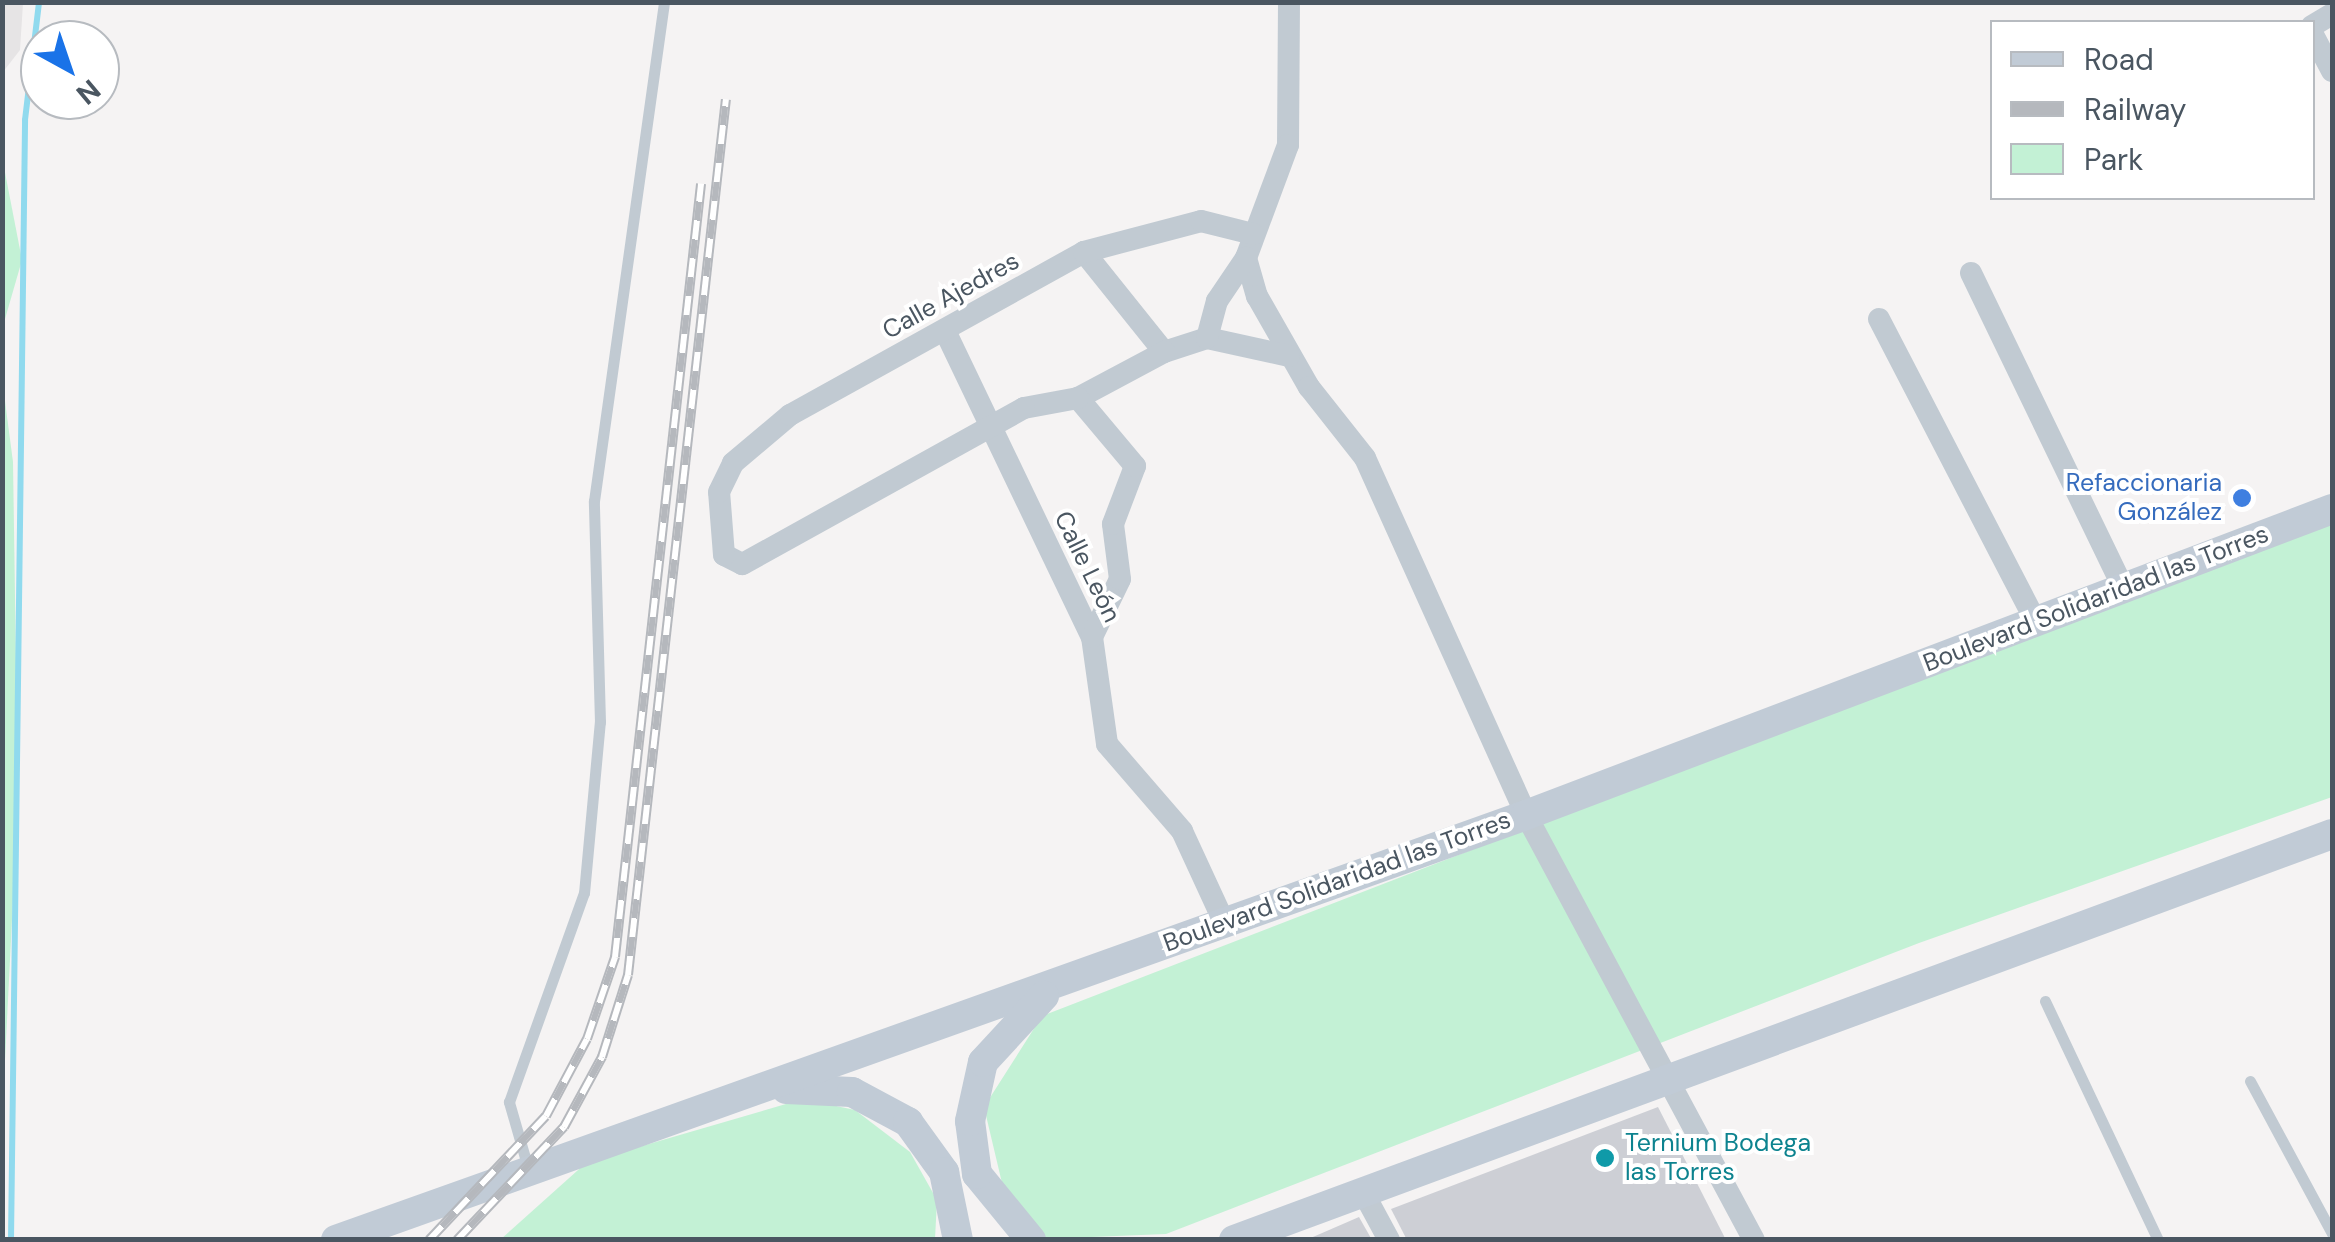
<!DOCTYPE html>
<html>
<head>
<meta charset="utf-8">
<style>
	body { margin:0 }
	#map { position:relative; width:2335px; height:1242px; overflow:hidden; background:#f5f3f3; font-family:"DM Sans",sans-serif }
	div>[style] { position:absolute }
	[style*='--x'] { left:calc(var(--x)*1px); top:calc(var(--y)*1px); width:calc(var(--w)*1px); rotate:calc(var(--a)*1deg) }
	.education>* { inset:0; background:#e6e4e5 }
	.green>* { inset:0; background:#c3f1d5 }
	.stream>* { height:6px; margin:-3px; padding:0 3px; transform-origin:3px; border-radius:3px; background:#90daee }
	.building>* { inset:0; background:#cdcfd5 }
	.service>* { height:11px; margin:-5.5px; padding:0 5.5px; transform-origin:5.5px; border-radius:5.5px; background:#c1cad2 }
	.minor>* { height:22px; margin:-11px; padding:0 11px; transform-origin:11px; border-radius:11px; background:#c1cad2 }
	.secondary>* { height:30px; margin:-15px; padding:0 15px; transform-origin:15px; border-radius:15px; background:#c1cbd6 }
	.rail>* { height:10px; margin-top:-5px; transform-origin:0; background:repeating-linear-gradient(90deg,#fff 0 19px,#b5b8bd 0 38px); box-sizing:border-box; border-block:2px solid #b5b8bd }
	.dots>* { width:28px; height:28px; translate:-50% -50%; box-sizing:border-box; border:5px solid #fff; border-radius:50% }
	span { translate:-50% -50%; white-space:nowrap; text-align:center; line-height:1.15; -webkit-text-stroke:8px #fff; paint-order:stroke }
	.street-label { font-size:25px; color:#4a5661 }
	.shop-label { font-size:25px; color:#366cbe }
	.right { translate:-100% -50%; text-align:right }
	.culture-label { font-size:25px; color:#0d838f }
	.left { translate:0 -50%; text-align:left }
	.frame { position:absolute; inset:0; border:5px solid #4a5661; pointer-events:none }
	.legend { position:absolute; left:1990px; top:20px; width:325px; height:180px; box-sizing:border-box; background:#fff; border:2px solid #b7bbc0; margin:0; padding:12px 18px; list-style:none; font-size:30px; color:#4a5661 }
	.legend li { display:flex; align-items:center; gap:20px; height:50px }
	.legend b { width:50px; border:2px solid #b7bbc0 }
	.north { position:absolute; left:20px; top:20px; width:100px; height:100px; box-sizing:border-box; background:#fff; border:2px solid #b7bbc0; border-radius:50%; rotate:140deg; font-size:28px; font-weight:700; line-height:40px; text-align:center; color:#4a5661 }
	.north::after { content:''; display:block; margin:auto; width:35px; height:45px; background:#1a73e8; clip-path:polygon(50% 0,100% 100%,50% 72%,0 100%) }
</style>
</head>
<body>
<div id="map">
	<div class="education">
		<i style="clip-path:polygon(3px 2px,23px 3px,20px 50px,3px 72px)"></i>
	</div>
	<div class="green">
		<i style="clip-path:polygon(2px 157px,22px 260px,3px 326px,2px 326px)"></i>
		<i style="clip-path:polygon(3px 386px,13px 462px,18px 798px,3px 1101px)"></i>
		<i style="clip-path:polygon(2332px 517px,2332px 797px,1919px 943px,1166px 1234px,1042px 1239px,1002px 1183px,984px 1107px,1042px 1016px)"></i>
		<i style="clip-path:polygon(803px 1099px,855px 1110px,910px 1152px,937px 1200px,935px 1239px,500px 1240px,587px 1162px)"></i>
	</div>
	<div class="stream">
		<i style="--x:11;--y:1240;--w:1120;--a:-89.28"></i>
		<i style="--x:25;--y:120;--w:119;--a:-83.2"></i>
	</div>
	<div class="building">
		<i style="clip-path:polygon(1658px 1107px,1726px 1240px,1407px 1240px,1391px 1209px)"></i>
		<i style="clip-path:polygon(1359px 1217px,1372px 1240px,1306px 1240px)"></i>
	</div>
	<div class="service">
		<i style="--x:2045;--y:1001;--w:264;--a:64.7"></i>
		<i style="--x:2250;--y:1081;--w:173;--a:61.7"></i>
		<i style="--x:528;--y:1168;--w:69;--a:-106.1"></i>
		<i style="--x:509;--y:1102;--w:222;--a:-70.3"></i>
		<i style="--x:584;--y:893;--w:172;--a:-84.7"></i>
		<i style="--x:600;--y:722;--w:221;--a:-91.6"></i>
		<i style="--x:594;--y:501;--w:504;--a:-82.01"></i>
	</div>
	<div class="minor">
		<i style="--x:1289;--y:2;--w:143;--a:90.4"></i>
		<i style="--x:1288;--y:145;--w:121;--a:110.4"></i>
		<i style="--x:1246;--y:258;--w:40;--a:74"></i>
		<i style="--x:1257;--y:296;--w:105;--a:60.3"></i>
		<i style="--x:1309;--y:387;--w:90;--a:51.7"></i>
		<i style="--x:1365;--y:458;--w:392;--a:65.7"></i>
		<i style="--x:1526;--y:815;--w:482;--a:61.8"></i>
		<i style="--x:2312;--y:26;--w:23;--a:-31"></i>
		<i style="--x:2312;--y:33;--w:43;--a:62.2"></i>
		<i style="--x:1084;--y:252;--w:128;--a:51.3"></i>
		<i style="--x:1164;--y:352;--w:45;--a:-18"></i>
		<i style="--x:1207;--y:338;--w:84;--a:12.4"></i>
		<i style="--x:1971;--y:273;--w:351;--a:64.2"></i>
		<i style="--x:1879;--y:319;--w:341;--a:62.6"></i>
		<i style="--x:947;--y:335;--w:335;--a:64.4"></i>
		<i style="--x:1092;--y:637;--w:108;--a:82"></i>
		<i style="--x:1107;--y:744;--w:115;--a:49.2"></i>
		<i style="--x:1182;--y:831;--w:100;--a:65.2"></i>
		<i style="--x:1207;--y:338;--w:38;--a:-75"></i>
		<i style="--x:1217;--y:301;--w:52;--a:-56"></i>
		<i style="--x:1078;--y:398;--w:98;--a:-28.1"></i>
		<i style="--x:1092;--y:637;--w:64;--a:-64.2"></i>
		<i style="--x:1120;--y:579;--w:55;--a:-97.3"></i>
		<i style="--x:1113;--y:524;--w:62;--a:-69.2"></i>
		<i style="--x:1135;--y:466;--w:89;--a:-130"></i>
		<i style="--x:1078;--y:398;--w:55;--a:169.5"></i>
		<i style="--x:1024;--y:408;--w:322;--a:151"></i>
		<i style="--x:742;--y:564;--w:20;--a:-153"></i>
		<i style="--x:724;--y:555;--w:63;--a:-94.5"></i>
		<i style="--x:719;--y:492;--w:32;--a:-64"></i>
		<i style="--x:733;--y:463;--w:75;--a:-40.1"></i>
		<i style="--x:790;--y:415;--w:336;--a:-29"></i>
		<i style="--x:1084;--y:252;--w:121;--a:-14.8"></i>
		<i style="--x:1201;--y:221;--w:54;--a:14"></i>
		<i style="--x:1362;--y:1190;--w:57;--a:61.6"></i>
	</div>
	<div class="secondary">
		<i style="--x:786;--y:1089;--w:66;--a:2.6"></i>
		<i style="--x:852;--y:1092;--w:64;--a:28.2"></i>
		<i style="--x:908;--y:1122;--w:62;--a:54.2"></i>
		<i style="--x:944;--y:1172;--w:69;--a:78.4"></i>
		<i style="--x:336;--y:1240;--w:1264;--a:-19.65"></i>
		<i style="--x:1526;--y:815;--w:862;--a:-20.79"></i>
		<i style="--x:1031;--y:1240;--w:85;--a:-129.3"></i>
		<i style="--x:977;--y:1174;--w:53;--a:-97.5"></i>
		<i style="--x:970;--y:1121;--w:60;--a:-77.6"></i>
		<i style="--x:983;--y:1062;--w:90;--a:-47.3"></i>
		<i style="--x:1234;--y:1240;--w:1171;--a:-20.29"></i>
	</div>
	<div class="rail">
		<i style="--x:429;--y:1240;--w:170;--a:-46.7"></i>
		<i style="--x:546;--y:1116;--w:87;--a:-62"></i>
		<i style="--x:587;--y:1039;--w:87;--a:-71.1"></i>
		<i style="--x:615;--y:957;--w:778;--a:-83.65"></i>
		<i style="--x:457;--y:1240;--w:156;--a:-46.6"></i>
		<i style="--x:564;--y:1127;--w:80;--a:-61.5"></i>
		<i style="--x:602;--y:1057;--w:86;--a:-72.4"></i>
		<i style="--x:628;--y:975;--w:881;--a:-83.62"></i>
	</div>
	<div class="dots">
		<i style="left:2242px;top:498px;background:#3f7fe0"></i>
		<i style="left:1605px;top:1158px;background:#0f9aa8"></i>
	</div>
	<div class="street-label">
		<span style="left:951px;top:296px;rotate:-29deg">Calle Ajedres</span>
		<span style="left:1087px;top:567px;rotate:64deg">Calle León</span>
		<span style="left:2096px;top:599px;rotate:-21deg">Boulevard Solidaridad las Torres</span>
		<span style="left:1337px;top:882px;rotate:-20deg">Boulevard Solidaridad las Torres</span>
	</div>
	<div class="shop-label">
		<span class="right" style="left:2222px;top:498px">Refaccionaria<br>González</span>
	</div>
	<div class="culture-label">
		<span class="left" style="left:1625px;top:1158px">Ternium Bodega<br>las Torres</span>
	</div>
	<div class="frame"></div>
	<ul class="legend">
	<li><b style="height:12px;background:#c1cbd6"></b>Road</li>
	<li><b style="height:12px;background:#b5b8bd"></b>Railway</li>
	<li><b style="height:28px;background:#c3f1d5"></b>Park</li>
	</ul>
	<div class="north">N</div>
</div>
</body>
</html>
